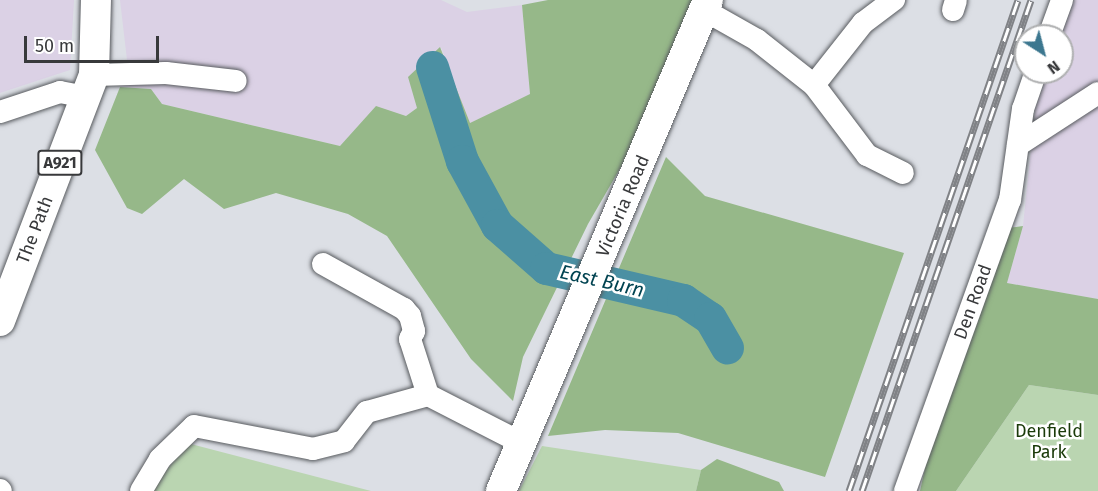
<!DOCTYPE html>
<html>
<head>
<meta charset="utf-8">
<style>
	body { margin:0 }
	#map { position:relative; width:1098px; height:491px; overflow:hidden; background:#dcdfe5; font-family:"Fira Sans",sans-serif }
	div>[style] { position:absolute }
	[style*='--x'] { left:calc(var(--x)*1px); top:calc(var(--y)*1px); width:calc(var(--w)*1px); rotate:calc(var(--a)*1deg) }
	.industrial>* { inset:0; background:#dbd1e5 }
	.green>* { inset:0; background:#bad5b1 }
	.forest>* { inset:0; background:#96b889 }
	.river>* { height:33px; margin:-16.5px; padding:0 16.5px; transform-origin:16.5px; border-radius:16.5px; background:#4b90a3 }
	.roads { filter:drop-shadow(0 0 2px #585b5f) drop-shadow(0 0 2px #585b5f) }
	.minor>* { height:22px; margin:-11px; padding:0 11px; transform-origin:11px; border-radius:11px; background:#fff }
	.major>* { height:30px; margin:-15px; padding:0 15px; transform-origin:15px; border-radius:15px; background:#fff }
	.rail>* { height:7px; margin-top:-3.5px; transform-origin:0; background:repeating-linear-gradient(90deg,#fff 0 14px,#808286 0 28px); box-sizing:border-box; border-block:2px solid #808286 }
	span { translate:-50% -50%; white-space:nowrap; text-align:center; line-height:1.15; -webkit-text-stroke:5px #fff; paint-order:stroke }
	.shield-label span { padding:2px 4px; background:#fff; border:2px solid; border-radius:4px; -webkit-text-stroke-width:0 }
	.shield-label { font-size:16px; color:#38393b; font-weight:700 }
	.street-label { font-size:18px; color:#38393b }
	.park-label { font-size:18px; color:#1a3a09 }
	.water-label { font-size:20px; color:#014351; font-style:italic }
	.north { position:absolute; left:1014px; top:24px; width:60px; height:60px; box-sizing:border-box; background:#fff; border:2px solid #afb0b1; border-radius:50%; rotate:144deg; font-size:16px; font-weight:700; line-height:24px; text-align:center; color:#38393b }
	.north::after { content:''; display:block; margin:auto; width:21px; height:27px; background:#3c778f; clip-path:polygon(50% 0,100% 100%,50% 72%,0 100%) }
	.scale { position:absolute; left:24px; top:36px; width:135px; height:27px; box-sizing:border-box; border:3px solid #38393b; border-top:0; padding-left:8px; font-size:18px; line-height:21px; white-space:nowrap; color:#38393b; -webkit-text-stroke:4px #fff; paint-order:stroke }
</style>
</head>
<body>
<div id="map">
	<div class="industrial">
		<i style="clip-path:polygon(0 0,74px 0,70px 70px,0 93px)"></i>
		<i style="clip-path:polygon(120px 0,441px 0,467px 12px,522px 5px,530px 94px,469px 124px,441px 47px,417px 108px,406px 116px,376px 107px,340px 146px,162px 104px,151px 89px,120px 87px,127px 60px)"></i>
		<i style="clip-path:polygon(1074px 0,1098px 0,1098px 299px,1007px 283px,1023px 226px,1035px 109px,1048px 72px,1062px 72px,1061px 36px)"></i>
	</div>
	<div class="green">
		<i style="clip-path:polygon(1029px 385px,1098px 395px,1098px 491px,956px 491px)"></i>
		<i style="clip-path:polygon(187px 443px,371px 491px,151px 491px)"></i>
		<i style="clip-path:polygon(542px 446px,701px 470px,696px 491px,519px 491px)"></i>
	</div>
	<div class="forest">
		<i style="clip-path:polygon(548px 0,697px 0,640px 134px,588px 224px,523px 357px,513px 401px,471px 359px,387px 236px,348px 214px,276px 193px,224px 209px,184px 179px,142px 214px,127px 208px,95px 150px,120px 87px,151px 89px,162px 104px,340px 146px,376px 106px,406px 116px,417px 108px,408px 77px,440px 47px,470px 123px,530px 94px,522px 5px)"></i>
		<i style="clip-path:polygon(666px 157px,705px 196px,904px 253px,825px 477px,678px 433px,605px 430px,548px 436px)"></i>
		<i style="clip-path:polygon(1023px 226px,1007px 283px,1098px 299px,1098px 395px,1029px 385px,956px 491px,920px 491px,937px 414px,1007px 228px)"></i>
		<i style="clip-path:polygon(717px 459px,779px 482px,784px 491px,696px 491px,701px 470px)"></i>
	</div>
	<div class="river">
		<i style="--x:432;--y:67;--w:99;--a:72.3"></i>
		<i style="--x:462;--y:161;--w:73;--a:61.3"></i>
		<i style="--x:497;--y:225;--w:65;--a:41.3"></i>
		<i style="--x:546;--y:268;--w:141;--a:13.1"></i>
		<i style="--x:683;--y:300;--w:32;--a:34"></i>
		<i style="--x:710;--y:318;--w:34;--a:60"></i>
	</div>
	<div class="roads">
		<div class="minor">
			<i style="--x:704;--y:10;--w:61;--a:29.5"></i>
			<i style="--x:757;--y:40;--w:73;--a:38.3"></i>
			<i style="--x:814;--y:85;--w:88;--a:52.9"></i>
			<i style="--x:867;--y:155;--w:40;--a:26.6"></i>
			<i style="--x:953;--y:10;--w:10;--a:-73"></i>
			<i style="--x:1049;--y:36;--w:38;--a:-70"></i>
			<i style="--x:94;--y:75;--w:72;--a:-1.6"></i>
			<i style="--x:166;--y:73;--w:70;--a:6.5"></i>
			<i style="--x:814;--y:85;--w:79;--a:-51.7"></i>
			<i style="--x:863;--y:23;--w:39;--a:-37"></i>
			<i style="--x:0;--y:112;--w:63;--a:-18.4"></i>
			<i style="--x:60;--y:92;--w:25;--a:11"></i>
			<i style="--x:1018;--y:145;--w:95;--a:-33"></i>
			<i style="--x:323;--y:264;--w:93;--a:29.1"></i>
			<i style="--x:404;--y:309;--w:9;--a:49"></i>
			<i style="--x:410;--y:316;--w:16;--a:75"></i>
			<i style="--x:414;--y:331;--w:9;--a:117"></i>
			<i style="--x:410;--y:339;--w:59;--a:72.2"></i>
			<i style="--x:0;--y:490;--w:1;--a:45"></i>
			<i style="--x:141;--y:491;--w:37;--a:-59"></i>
			<i style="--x:160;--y:459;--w:47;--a:-44.1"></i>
			<i style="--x:194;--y:426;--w:121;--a:10.9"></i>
			<i style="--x:313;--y:449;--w:32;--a:-14"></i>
			<i style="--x:344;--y:441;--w:37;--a:-52"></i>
			<i style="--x:367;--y:412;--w:63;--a:-15.6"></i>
			<i style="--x:428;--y:395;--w:106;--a:27.1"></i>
			<i style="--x:905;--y:491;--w:309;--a:-70.2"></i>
			<i style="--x:1010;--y:200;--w:92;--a:-81.9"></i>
			<i style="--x:1023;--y:109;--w:39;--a:-71"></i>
		</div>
		<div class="major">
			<i style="--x:0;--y:321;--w:263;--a:-69.1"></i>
			<i style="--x:94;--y:75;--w:75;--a:-88.5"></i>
			<i style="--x:501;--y:491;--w:533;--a:-67.14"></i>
		</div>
	</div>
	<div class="rail">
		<i style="--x:849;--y:491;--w:519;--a:-71.01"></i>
		<i style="--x:862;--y:491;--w:519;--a:-71.01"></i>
	</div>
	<div class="shield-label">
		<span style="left:60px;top:163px">A921</span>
	</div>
	<div class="street-label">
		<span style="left:623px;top:206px;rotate:-67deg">Victoria Road</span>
		<span style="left:35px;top:230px;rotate:-69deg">The Path</span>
		<span style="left:973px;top:302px;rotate:-70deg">Den Road</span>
	</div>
	<div class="park-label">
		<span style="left:1049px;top:442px">Denfield<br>Park</span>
	</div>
	<div class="water-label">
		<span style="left:602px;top:281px;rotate:13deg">East Burn</span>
	</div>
	<div class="north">N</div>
	<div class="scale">50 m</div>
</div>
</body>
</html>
